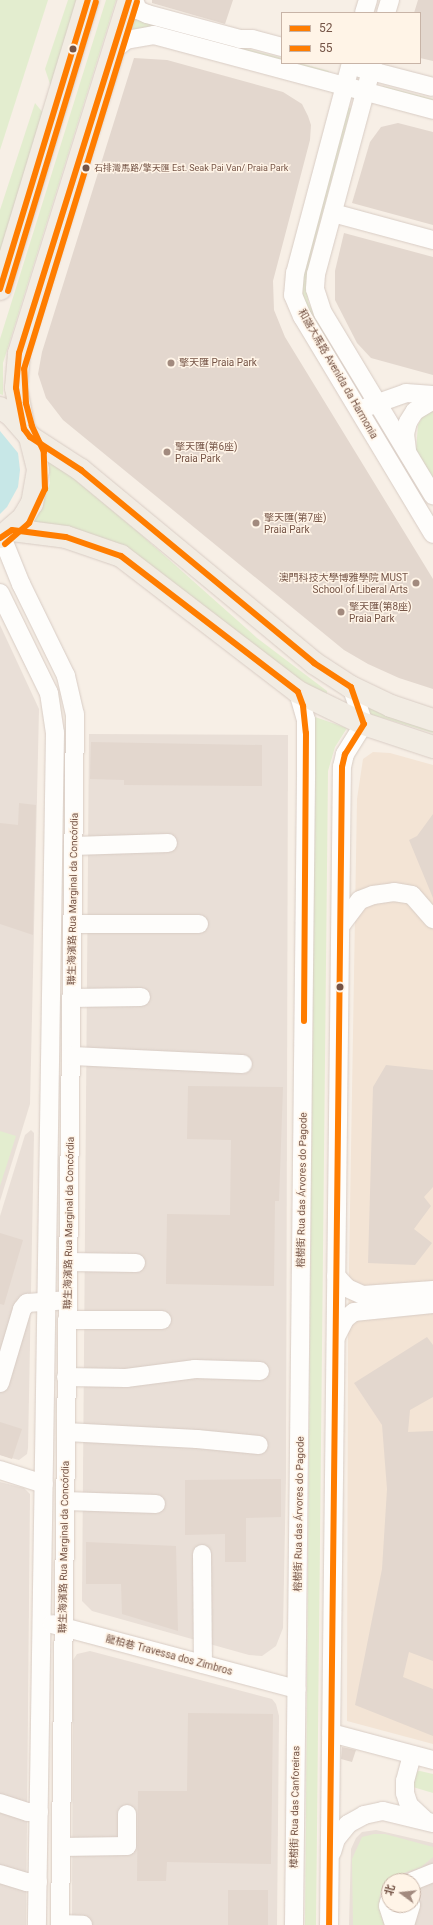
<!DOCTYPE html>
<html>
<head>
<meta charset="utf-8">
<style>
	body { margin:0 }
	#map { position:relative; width:433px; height:1925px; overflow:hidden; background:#f7efe6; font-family:Roboto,"Noto Sans SC",sans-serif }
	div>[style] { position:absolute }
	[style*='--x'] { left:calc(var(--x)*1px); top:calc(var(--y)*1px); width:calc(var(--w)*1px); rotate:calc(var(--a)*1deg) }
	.residential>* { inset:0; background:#f3e4d5 }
	.industrial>* { inset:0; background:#e9dfd7 }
	.green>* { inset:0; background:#e3edcf }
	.water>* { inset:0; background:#c7e7e7 }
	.building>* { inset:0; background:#e3d7ce; transform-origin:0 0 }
	.roads { filter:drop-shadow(0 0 1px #d8ccc4) drop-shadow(0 0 1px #d8ccc4) }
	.minor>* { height:18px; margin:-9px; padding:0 9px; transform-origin:9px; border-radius:9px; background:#fefdfb }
	.major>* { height:22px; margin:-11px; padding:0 11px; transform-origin:11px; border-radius:11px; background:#f2ece3 }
	.bus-1>* { height:6px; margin:-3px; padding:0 3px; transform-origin:3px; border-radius:3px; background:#ff7d00 }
	.bus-2>* { height:6px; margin:-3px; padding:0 3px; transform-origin:3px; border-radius:3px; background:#ff7d00 }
	.dots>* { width:11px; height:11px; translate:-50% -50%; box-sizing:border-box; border:2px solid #fff4e7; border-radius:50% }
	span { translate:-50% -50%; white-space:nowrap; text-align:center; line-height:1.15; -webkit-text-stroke:3px #fff4e7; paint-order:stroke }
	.bus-label { font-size:9px; color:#755446 }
	.left { translate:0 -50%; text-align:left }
	.poi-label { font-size:10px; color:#755446 }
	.right { translate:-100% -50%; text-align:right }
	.street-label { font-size:10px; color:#755446 }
	.legend { position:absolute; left:281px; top:12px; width:140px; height:52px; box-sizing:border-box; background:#fff4e7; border:1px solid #c8b4a7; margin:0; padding:5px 7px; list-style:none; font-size:12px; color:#755446 }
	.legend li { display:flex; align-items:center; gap:8px; height:20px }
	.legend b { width:20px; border:1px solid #c8b4a7 }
	.north { position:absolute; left:381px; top:1873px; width:40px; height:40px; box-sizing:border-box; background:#fff4e7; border:1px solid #c8b4a7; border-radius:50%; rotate:285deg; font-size:11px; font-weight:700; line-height:16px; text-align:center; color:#755446 }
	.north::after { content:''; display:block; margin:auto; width:14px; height:18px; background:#a28a7e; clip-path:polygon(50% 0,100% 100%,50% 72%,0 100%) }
</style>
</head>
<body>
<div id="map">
	<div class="residential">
		<i style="clip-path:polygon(373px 752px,390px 753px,433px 765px,433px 1744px,347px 1721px,348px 1327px,357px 799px,363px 759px)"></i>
	</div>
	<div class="industrial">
		<i style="clip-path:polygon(0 625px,39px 709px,30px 1104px,0 1201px)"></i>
		<i style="clip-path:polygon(89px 734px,288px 735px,286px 1477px,283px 1628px,276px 1646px,262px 1656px,249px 1655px,92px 1611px,82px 1601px)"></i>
		<i style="clip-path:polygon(31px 1130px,34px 1133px,28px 1448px,27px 1454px,19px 1460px,0 1455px,0 1216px,25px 1135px)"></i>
		<i style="clip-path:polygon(0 1482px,24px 1488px,30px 1494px,26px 1925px,0 1925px)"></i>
		<i style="clip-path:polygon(90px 1651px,272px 1699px,276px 1704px,279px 1716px,277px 1925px,72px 1925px,73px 1660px,77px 1654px)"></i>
		<i style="clip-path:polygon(evenodd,376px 1830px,433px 1843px,433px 1925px,349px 1925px,351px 1849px,356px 1838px,362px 1832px,376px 1830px,389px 1881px,413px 1881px,413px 1905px,389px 1905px,389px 1881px)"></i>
	</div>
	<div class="green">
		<i style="clip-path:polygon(0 0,48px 0,0 150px)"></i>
		<i style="clip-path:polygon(68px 0,76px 0,72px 15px,76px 23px,51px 87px,45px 69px)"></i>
		<i style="clip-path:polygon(106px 0,116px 0,3px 363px,3px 395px,0 394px,0 339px)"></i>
		<i style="clip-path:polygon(130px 18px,154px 24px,154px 30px,129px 35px)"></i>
		<i style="clip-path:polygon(174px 30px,282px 58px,282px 63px,299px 63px,329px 71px,328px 76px,172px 34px)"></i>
		<i style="clip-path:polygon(383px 86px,433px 99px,433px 104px,382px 90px)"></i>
		<i style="clip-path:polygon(35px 103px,44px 114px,0 270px,0 210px)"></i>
		<i style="clip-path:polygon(347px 107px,351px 108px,311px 255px,307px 282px,308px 302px,343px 368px,303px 301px,301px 280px)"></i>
		<i style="clip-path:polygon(433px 410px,433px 481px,416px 450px,418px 425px,423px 416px)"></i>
		<i style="clip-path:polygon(49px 458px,138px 532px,257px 638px,327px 691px,327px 696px,286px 671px,115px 543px,79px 530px,30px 527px,41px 508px,50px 483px)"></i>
		<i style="clip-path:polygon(366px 705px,433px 728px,433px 733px,366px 713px)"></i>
		<i style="clip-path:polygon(315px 717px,347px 728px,335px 747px,328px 771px,316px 1925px,305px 1925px)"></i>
		<i style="clip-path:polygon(0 1131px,16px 1136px,0 1186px)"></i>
		<i style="clip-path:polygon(420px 1771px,433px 1774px,433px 1793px,413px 1787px,412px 1772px)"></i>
		<i style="clip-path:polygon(374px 1834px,385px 1834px,433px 1847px,433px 1857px,421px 1867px,389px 1878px,384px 1884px,380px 1894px,379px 1907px,384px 1925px,353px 1925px,352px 1859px,362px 1837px)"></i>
	</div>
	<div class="water">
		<i style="clip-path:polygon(0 431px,18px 453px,20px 470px,18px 487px,7px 507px,0 514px)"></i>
	</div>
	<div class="building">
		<i style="clip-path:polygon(152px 0,233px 0,225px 24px,152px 3px)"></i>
		<i style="clip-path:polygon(418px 0,433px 0,433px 61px,420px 58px,420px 13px,414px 13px)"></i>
		<i style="clip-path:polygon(134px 58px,167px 60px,283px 92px,302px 104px,308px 116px,311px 125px,310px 140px,273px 281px,274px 310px,285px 337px,433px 579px,433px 689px,399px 678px,368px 664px,344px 650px,63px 420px,46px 398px,38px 374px,42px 352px)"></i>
		<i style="clip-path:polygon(398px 123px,433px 132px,433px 225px,352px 203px,370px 142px,381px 127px)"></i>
		<i style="clip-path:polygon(344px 233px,433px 257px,433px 375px,371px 358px,357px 343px,335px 300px,335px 271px)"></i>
		<i style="clip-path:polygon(91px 742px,262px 745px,262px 786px,124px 785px,124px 780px,90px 779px)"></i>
		<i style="clip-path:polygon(19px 803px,36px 805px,33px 935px,0 924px,0 823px,18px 825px)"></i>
		<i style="clip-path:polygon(433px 814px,433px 898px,409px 840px,417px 836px)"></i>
		<i style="clip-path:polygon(386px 1065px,433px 1070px,433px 1187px,424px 1197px,431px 1206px,414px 1229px,432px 1243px,415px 1265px,368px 1263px,373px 1087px)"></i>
		<i style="clip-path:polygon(188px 1086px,283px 1087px,279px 1201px,275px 1201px,274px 1286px,166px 1284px,167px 1214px,230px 1215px,231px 1140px,187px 1139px)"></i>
		<i style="clip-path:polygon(0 1233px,23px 1240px,4px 1305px,0 1304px)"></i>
		<i style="clip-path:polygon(427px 1337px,433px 1345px,433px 1397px,410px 1410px,408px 1432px,433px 1431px,433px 1661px,409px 1652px,403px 1677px,433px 1689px,433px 1736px,355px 1705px,382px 1569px,387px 1489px,382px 1425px,354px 1383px)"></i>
		<i style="clip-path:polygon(0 1422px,22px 1429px,12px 1459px,0 1455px)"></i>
		<i style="clip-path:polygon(281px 1479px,281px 1517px,246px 1518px,246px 1562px,225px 1562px,225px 1534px,185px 1535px,185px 1480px)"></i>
		<i style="clip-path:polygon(86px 1542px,176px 1546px,178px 1631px,122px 1614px,121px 1584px,86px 1584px)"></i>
		<i style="clip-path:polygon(188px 1713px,273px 1714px,271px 1864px,167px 1862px,166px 1881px,137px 1881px,138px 1791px,187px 1791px)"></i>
		<i style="clip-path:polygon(342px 1747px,356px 1750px,352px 1762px,341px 1759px)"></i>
		<i style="left:228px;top:1890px;width:40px;height:35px"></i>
	</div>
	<div class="roads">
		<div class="minor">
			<i style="--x:134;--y:0;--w:11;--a:68"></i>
			<i style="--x:138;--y:10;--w:10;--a:24"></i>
			<i style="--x:147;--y:14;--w:96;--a:15"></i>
			<i style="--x:240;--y:39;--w:12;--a:0"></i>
			<i style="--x:252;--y:39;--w:31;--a:15"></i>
			<i style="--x:364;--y:13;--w:14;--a:-73"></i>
			<i style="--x:386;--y:13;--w:14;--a:-73"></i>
			<i style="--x:112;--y:56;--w:8;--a:-67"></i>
			<i style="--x:115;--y:49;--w:14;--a:-39"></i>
			<i style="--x:126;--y:40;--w:28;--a:-10"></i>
			<i style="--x:154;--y:35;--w:289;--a:15"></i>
			<i style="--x:351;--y:63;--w:217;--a:104.9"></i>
			<i style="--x:295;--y:273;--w:22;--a:95"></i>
			<i style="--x:293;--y:295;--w:23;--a:67"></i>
			<i style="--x:302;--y:316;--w:254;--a:59"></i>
			<i style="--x:373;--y:63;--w:219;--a:105.1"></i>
			<i style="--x:316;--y:274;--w:15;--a:94"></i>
			<i style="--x:315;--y:289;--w:25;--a:72"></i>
			<i style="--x:323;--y:313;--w:213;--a:58.9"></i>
			<i style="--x:360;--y:68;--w:75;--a:14.6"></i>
			<i style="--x:333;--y:213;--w:104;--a:15.1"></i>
			<i style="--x:367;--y:407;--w:41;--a:-19.7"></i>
			<i style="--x:406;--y:393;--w:27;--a:4"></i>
			<i style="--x:407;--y:450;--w:16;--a:-97"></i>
			<i style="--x:405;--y:434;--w:12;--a:-76"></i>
			<i style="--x:408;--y:422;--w:13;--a:-58"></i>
			<i style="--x:415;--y:411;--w:21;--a:-31"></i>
			<i style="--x:2;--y:537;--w:51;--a:68"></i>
			<i style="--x:21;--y:584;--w:102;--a:63.9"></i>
			<i style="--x:66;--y:676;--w:39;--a:77"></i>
			<i style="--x:75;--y:714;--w:1211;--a:90.71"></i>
			<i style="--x:0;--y:593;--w:111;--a:63.9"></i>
			<i style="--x:49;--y:693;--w:40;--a:81.5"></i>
			<i style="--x:55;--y:733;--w:1192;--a:90.87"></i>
			<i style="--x:73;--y:846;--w:95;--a:-1.8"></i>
			<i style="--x:72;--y:924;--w:127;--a:0"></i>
			<i style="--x:341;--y:925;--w:31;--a:-53"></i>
			<i style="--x:360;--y:900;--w:14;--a:-21"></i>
			<i style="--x:373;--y:895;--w:21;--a:-8"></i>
			<i style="--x:394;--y:892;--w:18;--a:9"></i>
			<i style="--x:412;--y:895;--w:32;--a:49"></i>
			<i style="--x:71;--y:998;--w:70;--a:-0.8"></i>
			<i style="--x:71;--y:1056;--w:172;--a:2.7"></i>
			<i style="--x:68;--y:1262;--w:68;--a:0.8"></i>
			<i style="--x:336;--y:1276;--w:16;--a:47"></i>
			<i style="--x:347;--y:1288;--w:17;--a:24"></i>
			<i style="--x:363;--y:1295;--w:70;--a:-4.1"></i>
			<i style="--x:67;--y:1320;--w:95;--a:0"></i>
			<i style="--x:336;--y:1337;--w:20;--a:-63"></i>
			<i style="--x:345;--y:1319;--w:11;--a:-38"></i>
			<i style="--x:354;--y:1312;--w:79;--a:-5.8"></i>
			<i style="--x:66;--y:1377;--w:60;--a:1"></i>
			<i style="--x:126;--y:1378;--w:70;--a:-7.4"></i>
			<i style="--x:195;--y:1369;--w:65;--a:1.8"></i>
			<i style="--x:0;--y:1383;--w:77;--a:-73.4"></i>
			<i style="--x:22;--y:1309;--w:8;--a:-50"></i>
			<i style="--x:27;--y:1303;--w:32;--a:-4"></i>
			<i style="--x:66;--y:1432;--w:131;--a:3.1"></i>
			<i style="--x:197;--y:1439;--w:62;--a:5.5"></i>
			<i style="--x:0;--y:1470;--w:46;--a:17.7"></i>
			<i style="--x:65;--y:1501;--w:91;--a:1.9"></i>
			<i style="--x:202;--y:1554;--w:110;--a:89.5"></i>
			<i style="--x:52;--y:1624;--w:253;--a:14.9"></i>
			<i style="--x:331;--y:1733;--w:106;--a:14.8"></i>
			<i style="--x:412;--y:1755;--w:27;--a:105"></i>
			<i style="--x:405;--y:1781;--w:12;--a:90"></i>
			<i style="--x:405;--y:1793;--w:13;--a:72"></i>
			<i style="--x:409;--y:1805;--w:22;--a:43"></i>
			<i style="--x:0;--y:1803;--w:29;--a:18"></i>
			<i style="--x:28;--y:1812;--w:11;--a:0"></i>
			<i style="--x:61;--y:1847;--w:66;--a:-0.9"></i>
			<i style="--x:127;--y:1846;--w:32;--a:-90"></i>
			<i style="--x:332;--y:1852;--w:14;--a:-73"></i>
			<i style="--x:336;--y:1839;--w:19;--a:-51"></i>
			<i style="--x:348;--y:1824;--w:18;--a:-29"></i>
			<i style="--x:364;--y:1815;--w:19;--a:-12"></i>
			<i style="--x:383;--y:1811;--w:51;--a:13.5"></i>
			<i style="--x:0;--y:1874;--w:28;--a:17"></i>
			<i style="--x:27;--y:1882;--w:11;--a:0"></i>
			<i style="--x:413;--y:1881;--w:22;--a:-22"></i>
			<i style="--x:389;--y:1902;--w:4;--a:104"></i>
			<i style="--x:388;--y:1906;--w:20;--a:72"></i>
			<i style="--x:60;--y:1924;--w:23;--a:2"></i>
			<i style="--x:294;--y:1925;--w:1154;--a:-89.4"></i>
			<i style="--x:306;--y:771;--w:51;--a:-90"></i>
			<i style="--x:306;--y:720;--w:29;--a:-106"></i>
			<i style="--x:329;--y:1925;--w:1158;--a:-89.36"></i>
			<i style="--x:342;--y:767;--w:13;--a:-77"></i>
			<i style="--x:345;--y:754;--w:36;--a:-58"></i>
			<i style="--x:364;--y:724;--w:39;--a:-109"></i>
			<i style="--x:405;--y:1925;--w:21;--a:-73"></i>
		</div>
		<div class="major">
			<i style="--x:0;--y:289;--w:302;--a:-73.1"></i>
			<i style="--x:0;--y:408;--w:13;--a:32"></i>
			<i style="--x:11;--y:415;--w:29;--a:49"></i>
			<i style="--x:30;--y:437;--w:34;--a:76"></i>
			<i style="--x:38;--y:470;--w:34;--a:100"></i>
			<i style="--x:32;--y:503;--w:17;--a:121"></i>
			<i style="--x:23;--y:518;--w:29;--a:139"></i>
			<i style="--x:24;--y:429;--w:42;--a:-101"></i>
			<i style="--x:16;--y:388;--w:35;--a:-85"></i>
			<i style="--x:19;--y:353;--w:370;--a:-72.7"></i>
			<i style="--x:30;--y:437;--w:61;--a:32.9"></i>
			<i style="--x:81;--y:470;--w:303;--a:39.6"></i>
			<i style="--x:314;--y:663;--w:44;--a:33"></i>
			<i style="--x:351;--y:687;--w:44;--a:25.4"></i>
			<i style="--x:391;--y:706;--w:44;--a:18.4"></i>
			<i style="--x:12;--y:530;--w:54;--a:7.4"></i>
			<i style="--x:66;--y:537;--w:58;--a:19.1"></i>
			<i style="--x:121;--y:556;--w:223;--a:37.5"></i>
			<i style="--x:298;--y:692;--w:73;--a:25.9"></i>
			<i style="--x:364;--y:724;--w:73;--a:18.4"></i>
		</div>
	</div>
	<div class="bus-1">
		<i style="--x:129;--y:0;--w:370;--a:107.3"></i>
		<i style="--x:19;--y:353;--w:35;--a:95"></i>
		<i style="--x:16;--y:388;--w:42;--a:79"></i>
		<i style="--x:24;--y:429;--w:10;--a:53"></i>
		<i style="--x:30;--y:437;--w:61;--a:32.9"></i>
		<i style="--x:81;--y:470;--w:303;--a:39.6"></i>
		<i style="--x:314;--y:663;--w:44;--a:33"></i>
		<i style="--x:351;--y:687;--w:39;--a:71"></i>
		<i style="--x:364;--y:724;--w:36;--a:122"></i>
		<i style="--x:345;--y:754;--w:13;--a:103"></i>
		<i style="--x:342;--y:767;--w:1158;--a:90.64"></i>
		<i style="--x:0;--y:289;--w:302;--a:-73.1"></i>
		<i style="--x:0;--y:538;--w:14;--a:-34"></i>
		<i style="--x:12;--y:530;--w:54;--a:7.4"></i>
		<i style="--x:66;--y:537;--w:58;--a:19.1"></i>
		<i style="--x:121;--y:556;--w:223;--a:37.5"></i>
		<i style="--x:298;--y:692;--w:15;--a:70"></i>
		<i style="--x:303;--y:706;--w:27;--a:84"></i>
		<i style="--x:306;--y:733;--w:288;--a:90.4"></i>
	</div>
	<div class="bus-2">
		<i style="--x:8;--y:291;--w:302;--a:-73.1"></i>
		<i style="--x:5;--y:544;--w:32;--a:-41"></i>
		<i style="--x:29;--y:523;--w:38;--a:-65"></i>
		<i style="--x:45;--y:489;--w:37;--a:-92"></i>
		<i style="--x:44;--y:452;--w:29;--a:-115"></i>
		<i style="--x:32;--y:426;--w:24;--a:-105"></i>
		<i style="--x:26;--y:403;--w:34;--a:-93"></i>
		<i style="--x:24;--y:369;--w:384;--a:-72.9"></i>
	</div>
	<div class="dots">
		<i style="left:73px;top:49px;background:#755446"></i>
		<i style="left:86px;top:168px;background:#755446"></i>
		<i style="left:171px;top:363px;background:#a28a7e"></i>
		<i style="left:167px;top:452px;background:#a28a7e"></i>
		<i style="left:256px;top:523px;background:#a28a7e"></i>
		<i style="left:416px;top:583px;background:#a28a7e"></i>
		<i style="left:341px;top:612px;background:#a28a7e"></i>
		<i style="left:340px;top:987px;background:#755446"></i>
	</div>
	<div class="bus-label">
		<span class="left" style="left:94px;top:168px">石排灣馬路/擎天匯 Est. Seak Pai Van/ Praia Park</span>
	</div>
	<div class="poi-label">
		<span class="left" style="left:179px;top:363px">擎天匯 Praia Park</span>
		<span class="left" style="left:175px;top:452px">擎天匯(第6座)<br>Praia Park</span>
		<span class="left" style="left:264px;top:523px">擎天匯(第7座)<br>Praia Park</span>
		<span class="right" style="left:408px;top:583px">澳門科技大學博雅學院 MUST<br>School of Liberal Arts</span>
		<span class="left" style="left:349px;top:612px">擎天匯(第8座)<br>Praia Park</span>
	</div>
	<div class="street-label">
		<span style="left:338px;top:374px;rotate:60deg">和諧大馬路 Avenida da Harmonia</span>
		<span style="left:73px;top:899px;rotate:-89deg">聯生海濱路 Rua Marginal da Concórdia</span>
		<span style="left:302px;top:1190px;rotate:-89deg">榕樹街 Rua das Árvores do Pagode</span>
		<span style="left:69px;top:1223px;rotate:-89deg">聯生海濱路 Rua Marginal da Concórdia</span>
		<span style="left:299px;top:1514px;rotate:-89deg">榕樹街 Rua das Árvores do Pagode</span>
		<span style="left:64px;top:1547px;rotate:-89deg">聯生海濱路 Rua Marginal da Concórdia</span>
		<span style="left:169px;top:1655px;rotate:15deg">龍柏巷 Travessa dos Zimbros</span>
		<span style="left:295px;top:1807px;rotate:-89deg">樟樹街 Rua das Canforeiras</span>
	</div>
	<ul class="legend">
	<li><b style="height:5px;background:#ff7d00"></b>52</li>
	<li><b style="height:5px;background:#ff7d00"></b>55</li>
	</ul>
	<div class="north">北</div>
</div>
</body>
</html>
